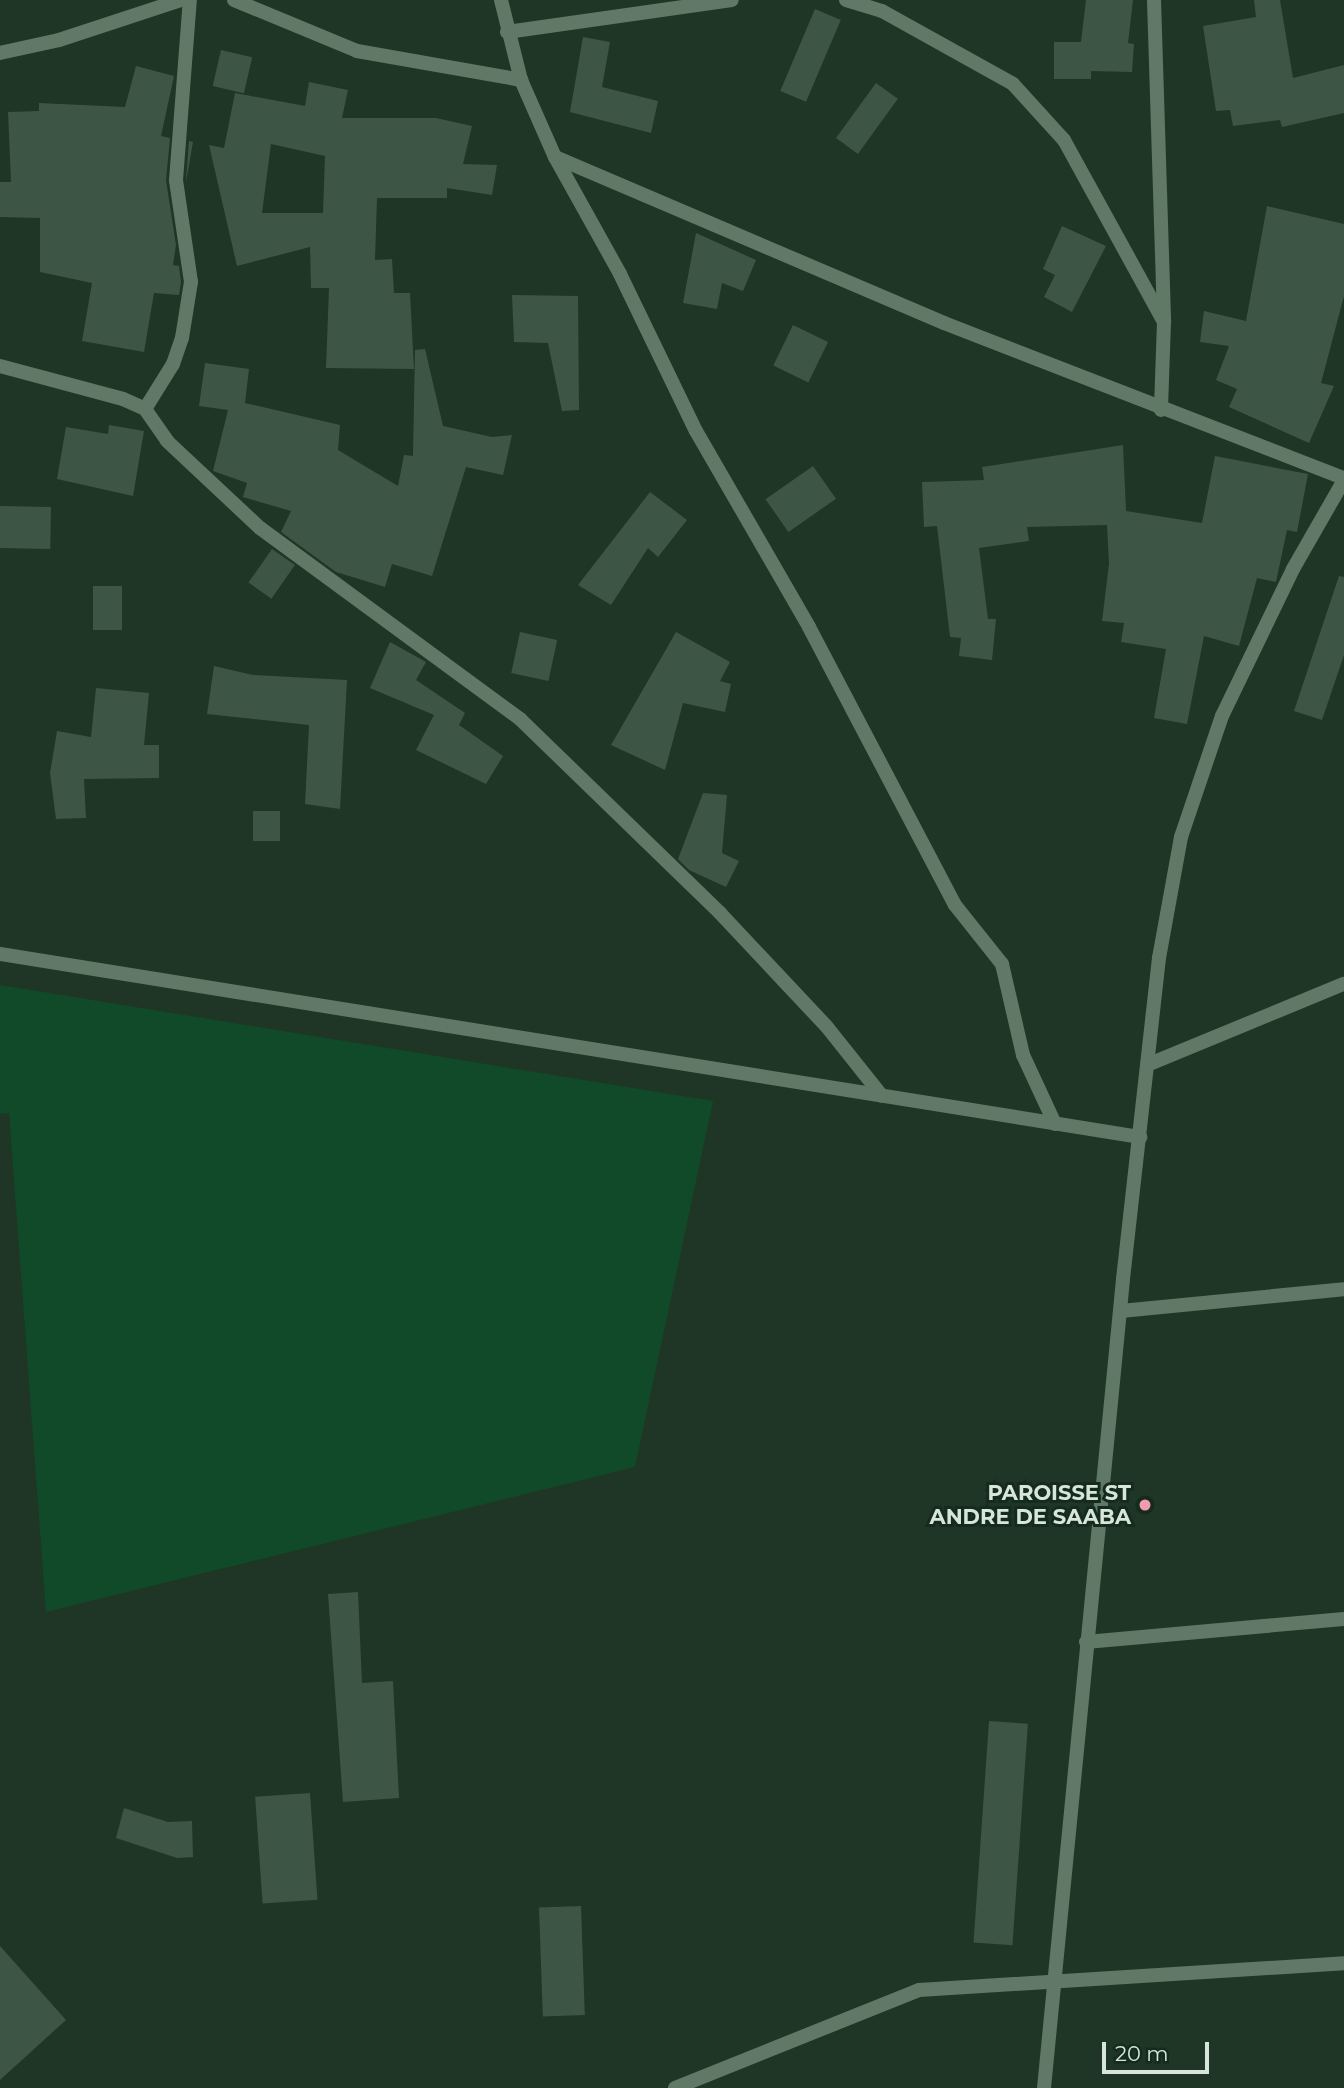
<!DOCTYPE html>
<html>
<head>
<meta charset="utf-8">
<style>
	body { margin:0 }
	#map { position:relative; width:1344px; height:2088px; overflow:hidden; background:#1f3626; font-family:Montserrat,sans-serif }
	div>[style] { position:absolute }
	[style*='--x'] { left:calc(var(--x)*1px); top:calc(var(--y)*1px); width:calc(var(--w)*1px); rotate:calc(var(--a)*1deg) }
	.green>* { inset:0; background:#104a28 }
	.building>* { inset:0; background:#3d5544; transform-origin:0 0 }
	.minor>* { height:14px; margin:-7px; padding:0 7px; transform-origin:7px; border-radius:7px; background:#607967 }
	.dots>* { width:19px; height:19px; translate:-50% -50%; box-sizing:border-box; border:4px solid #152c1c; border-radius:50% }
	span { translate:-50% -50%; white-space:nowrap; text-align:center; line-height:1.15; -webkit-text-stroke:6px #152c1c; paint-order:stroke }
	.poi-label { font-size:21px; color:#d7e5da; font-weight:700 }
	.right { translate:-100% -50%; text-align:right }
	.scale { position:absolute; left:1102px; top:2042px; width:107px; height:32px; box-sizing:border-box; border:4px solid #d7e5da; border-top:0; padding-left:9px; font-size:21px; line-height:24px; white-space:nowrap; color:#d7e5da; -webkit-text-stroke:5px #152c1c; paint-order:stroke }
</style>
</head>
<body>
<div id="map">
	<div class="green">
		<i style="clip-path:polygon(0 985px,713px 1101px,635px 1467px,46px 1612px,9px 1113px,0 1114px)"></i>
	</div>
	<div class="building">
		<i style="clip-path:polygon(1086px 0,1133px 0,1128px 43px,1134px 44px,1132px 72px,1091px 71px,1091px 79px,1054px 79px,1054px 42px,1081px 42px)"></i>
		<i style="clip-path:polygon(1254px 0,1280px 0,1293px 78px,1344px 65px,1344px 113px,1282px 127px,1280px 120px,1233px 126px,1230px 110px,1216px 111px,1203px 26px,1256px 17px)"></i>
		<i style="left:815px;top:9px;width:28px;height:89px;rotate:23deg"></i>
		<i style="clip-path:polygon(583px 37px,610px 42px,602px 87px,658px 101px,651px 133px,570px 112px)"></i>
		<i style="left:221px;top:50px;width:32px;height:37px;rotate:13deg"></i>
		<i style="clip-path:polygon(136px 66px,174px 76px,161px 136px,170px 138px,166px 180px,176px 245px,173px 265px,179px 266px,181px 282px,179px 295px,154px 293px,144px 352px,82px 341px,92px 283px,40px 272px,40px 218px,0 217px,0 182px,11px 182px,8px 112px,39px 111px,39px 103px,125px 107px)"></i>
		<i style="clip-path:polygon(evenodd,309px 82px,348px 90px,342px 118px,436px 118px,472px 126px,463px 164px,497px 165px,492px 195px,447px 188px,447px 198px,377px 198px,375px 260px,392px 259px,394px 293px,410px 293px,414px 369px,326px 368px,329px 288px,311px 288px,310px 247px,237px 266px,209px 145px,224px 148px,235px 93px,305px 106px,309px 82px,271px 144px,325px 156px,323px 213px,262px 213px,271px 144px)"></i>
		<i style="left:876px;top:83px;width:27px;height:68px;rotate:36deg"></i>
		<i style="clip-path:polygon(189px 141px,193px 142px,186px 182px,186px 180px)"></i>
		<i style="clip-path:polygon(1267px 206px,1344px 224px,1344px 296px,1321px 383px,1334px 386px,1309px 443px,1229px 407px,1237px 389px,1216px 380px,1229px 346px,1200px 342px,1204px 311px,1246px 321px)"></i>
		<i style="clip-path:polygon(1062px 226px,1106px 246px,1072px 312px,1044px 297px,1055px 275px,1043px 269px)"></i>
		<i style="clip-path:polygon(696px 233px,756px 260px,743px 291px,722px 283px,717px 309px,683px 303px)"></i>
		<i style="clip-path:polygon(512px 295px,578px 296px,579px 410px,562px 411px,548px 343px,514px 342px)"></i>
		<i style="left:793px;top:325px;width:39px;height:45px;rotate:26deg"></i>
		<i style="clip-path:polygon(425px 349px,443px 426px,492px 437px,512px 435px,503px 475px,466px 467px,432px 576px,392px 564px,385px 587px,336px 572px,281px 532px,291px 511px,243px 497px,247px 483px,213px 471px,228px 410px,199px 406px,205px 363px,249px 369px,245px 403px,340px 425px,338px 450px,398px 486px,404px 455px,413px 456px,415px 350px)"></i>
		<i style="clip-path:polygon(109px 425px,144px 431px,133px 496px,57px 479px,66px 427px,108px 434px)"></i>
		<i style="clip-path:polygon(1123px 445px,1126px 511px,1202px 523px,1215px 456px,1308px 474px,1297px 532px,1287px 530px,1276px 582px,1257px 578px,1239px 646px,1204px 636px,1187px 724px,1154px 718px,1166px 649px,1121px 642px,1124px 623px,1102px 621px,1109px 564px,1107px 525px,1027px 527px,1029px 541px,979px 548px,988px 619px,996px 619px,992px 660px,959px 656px,961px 638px,950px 637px,937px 526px,924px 527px,922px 482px,984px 480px,982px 467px)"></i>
		<i style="left:813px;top:466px;width:40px;height:58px;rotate:55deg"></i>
		<i style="clip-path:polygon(650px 492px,687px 520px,658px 557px,648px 548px,611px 605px,578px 585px)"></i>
		<i style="left:0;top:506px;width:51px;height:42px;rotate:1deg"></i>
		<i style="left:272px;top:549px;width:28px;height:41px;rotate:35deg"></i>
		<i style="clip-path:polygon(1339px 576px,1344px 577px,1344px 655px,1322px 720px,1294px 711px)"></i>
		<i style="left:93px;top:586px;width:29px;height:44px"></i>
		<i style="left:520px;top:632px;width:38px;height:42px;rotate:12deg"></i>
		<i style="clip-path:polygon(676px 632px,730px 662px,720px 681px,731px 684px,725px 712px,683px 703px,665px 770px,611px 745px)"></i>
		<i style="clip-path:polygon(390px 642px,426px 662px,416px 680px,465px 713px,459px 725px,503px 756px,486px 784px,416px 750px,434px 715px,370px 688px)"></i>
		<i style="clip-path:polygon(214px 666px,253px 675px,347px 680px,340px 809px,305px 804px,309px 725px,207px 714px)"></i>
		<i style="clip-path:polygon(96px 688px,149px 693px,144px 745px,159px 745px,159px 778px,84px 779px,86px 818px,56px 819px,50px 773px,57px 731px,91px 737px)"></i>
		<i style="clip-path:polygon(703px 793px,727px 795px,722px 853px,739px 861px,726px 887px,689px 870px,678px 859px)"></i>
		<i style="left:280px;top:811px;width:30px;height:27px;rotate:90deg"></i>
		<i style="clip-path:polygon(358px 1592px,362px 1683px,393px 1681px,399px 1798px,343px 1802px,328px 1594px)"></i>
		<i style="left:989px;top:1721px;width:39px;height:222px;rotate:4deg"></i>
		<i style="left:310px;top:1793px;width:107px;height:55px;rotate:86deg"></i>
		<i style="clip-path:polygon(124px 1808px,168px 1822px,192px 1821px,193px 1857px,177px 1858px,116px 1838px)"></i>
		<i style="left:581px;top:1906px;width:109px;height:42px;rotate:88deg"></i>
		<i style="clip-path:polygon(0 1946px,66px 2020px,0 2080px)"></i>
	</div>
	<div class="minor">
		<i style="--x:234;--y:0;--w:133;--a:22.5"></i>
		<i style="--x:357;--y:51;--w:167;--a:10"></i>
		<i style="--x:501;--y:0;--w:82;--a:76"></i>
		<i style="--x:521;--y:80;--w:84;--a:66.2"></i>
		<i style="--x:555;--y:157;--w:134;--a:60.9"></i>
		<i style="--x:620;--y:274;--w:174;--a:64.2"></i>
		<i style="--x:696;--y:431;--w:226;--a:60"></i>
		<i style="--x:809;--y:627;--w:314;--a:62.3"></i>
		<i style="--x:955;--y:905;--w:75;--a:51.5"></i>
		<i style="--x:1002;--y:964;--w:93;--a:77"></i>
		<i style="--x:1023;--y:1055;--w:76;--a:65.1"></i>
		<i style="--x:846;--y:0;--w:38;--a:17"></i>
		<i style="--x:882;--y:11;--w:150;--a:29.1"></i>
		<i style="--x:1013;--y:84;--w:76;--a:47.7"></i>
		<i style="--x:1064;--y:140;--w:208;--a:61.2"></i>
		<i style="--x:1154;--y:0;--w:322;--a:88.2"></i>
		<i style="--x:1164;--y:322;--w:88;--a:92"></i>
		<i style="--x:507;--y:32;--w:227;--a:-8.1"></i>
		<i style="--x:0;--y:53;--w:60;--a:-12.4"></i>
		<i style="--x:59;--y:40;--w:128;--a:-18.2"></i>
		<i style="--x:555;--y:157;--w:423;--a:23.1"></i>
		<i style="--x:944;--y:323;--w:429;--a:21.2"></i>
		<i style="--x:0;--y:366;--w:127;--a:15"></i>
		<i style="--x:123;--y:399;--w:24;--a:24"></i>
		<i style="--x:145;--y:409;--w:39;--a:55"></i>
		<i style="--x:167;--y:441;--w:127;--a:43.1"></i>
		<i style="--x:260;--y:528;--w:323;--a:36.3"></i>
		<i style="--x:520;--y:719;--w:279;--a:44.1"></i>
		<i style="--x:720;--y:913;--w:156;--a:46.8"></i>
		<i style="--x:827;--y:1027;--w:88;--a:51.4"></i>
		<i style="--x:145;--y:409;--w:53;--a:-58.1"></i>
		<i style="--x:173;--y:364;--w:28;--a:-71"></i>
		<i style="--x:182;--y:338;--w:57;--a:-80.9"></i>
		<i style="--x:191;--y:282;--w:103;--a:-98.4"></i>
		<i style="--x:176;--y:180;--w:181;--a:-85.6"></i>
		<i style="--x:0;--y:954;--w:1155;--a:9.12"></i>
		<i style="--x:1147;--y:1065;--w:213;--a:-22.4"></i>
		<i style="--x:1121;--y:1311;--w:224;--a:-5.6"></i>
		<i style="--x:1086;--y:1642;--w:259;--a:-5.1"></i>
		<i style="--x:675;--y:2088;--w:263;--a:-21.9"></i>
		<i style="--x:919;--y:1990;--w:426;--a:-3.6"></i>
		<i style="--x:1044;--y:2088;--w:813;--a:-84.42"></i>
		<i style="--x:1123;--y:1279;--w:323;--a:-83.6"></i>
		<i style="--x:1159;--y:958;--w:123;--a:-79.7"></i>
		<i style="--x:1181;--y:837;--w:128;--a:-71.3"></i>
		<i style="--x:1222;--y:716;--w:163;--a:-64.2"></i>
		<i style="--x:1293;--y:569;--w:103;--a:-60.2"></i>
	</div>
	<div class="dots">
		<i style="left:1145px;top:1505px;background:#f19ab0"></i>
	</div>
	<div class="poi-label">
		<span class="right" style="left:1131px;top:1505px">PAROISSE ST<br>ANDRE DE SAABA</span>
	</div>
	<div class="scale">20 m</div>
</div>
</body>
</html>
